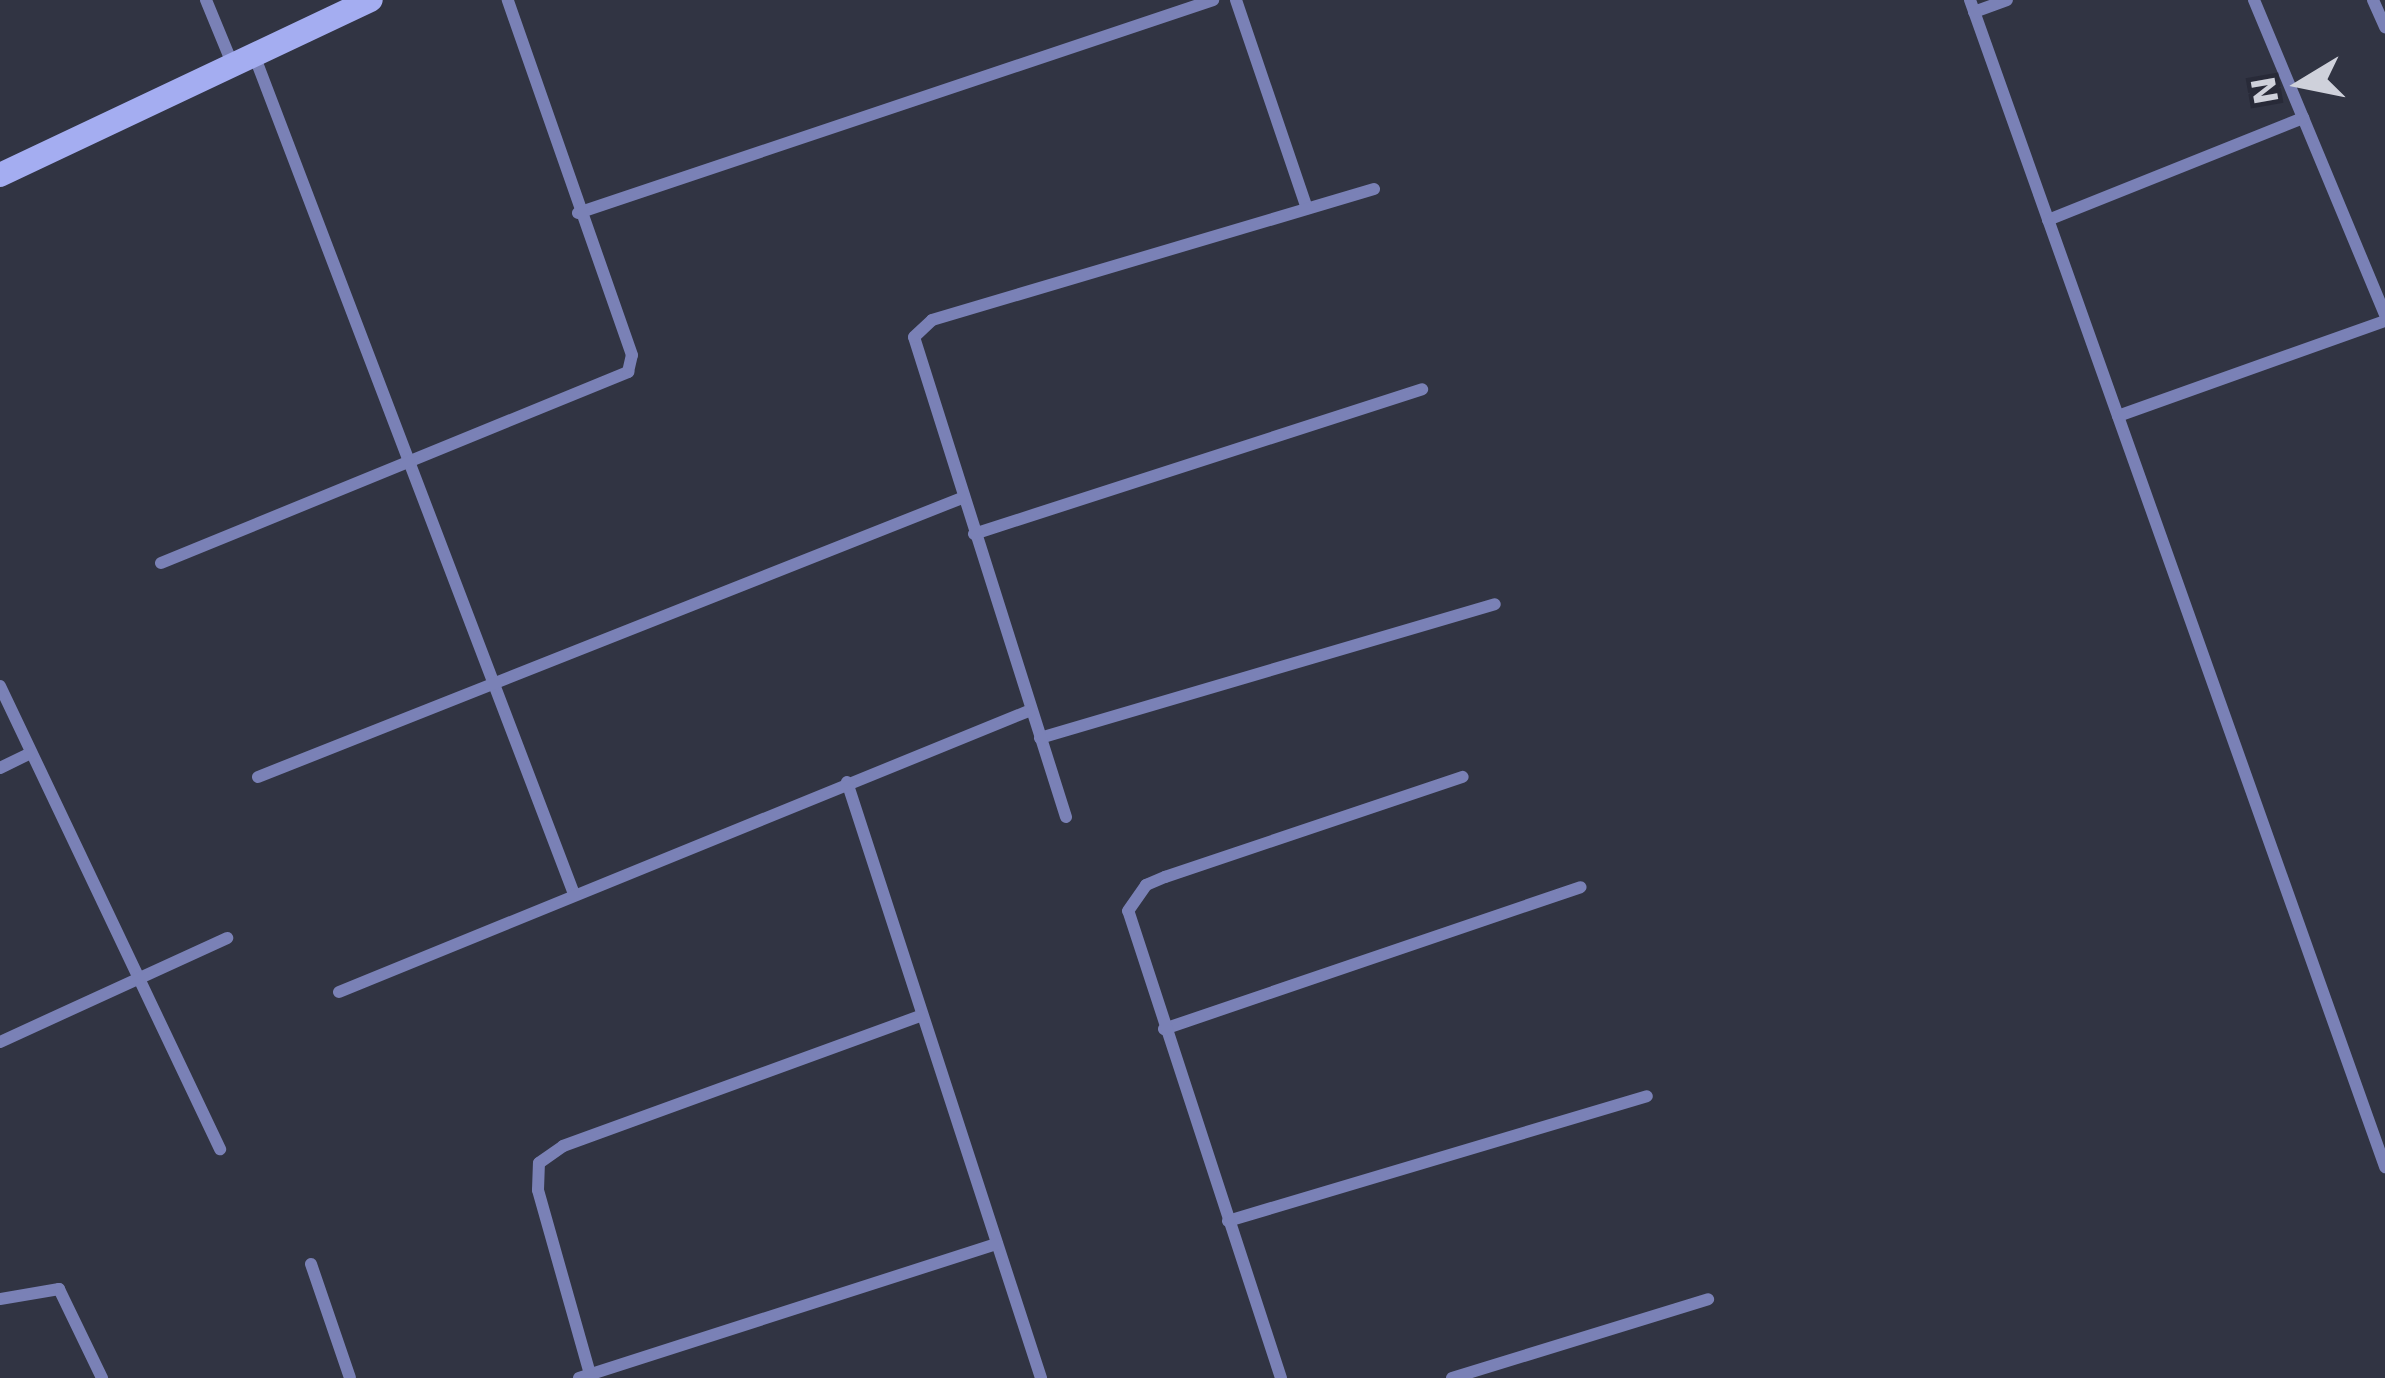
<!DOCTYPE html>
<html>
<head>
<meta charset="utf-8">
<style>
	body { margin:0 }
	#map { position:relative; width:2385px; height:1378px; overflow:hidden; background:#313443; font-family:"DejaVu Sans",sans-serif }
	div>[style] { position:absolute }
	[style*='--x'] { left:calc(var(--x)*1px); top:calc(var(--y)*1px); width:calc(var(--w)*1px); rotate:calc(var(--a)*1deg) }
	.street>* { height:12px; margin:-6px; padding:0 6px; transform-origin:6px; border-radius:6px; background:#7a81b6 }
	.secondary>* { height:24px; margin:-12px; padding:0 12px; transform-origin:12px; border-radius:12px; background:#a4adf1 }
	span { translate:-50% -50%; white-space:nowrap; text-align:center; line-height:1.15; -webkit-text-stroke:12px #282a38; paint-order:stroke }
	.north { position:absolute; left:2241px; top:24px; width:120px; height:120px; -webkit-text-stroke:9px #282a38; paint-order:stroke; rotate:260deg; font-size:33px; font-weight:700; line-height:48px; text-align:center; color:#cfd1db }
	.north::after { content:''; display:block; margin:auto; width:42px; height:54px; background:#cfd1db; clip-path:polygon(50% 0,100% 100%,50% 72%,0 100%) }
</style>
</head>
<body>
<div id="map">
	<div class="street">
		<i style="--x:206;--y:0;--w:68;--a:67.6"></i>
		<i style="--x:1236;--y:0;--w:220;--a:71.2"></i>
		<i style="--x:1970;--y:0;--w:1239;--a:70.42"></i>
		<i style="--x:2254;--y:0;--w:341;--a:67.4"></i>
		<i style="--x:2373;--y:0;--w:30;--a:66"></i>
		<i style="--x:1974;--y:12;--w:35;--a:-20"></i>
		<i style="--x:254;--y:55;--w:898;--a:69.12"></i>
		<i style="--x:578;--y:213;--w:670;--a:-18.54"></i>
		<i style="--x:2048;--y:220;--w:275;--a:-21.8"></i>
		<i style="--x:2118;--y:416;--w:283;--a:-19.6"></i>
		<i style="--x:974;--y:534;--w:471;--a:-17.9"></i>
		<i style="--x:161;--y:563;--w:505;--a:-22.24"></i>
		<i style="--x:628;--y:372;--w:17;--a:-77"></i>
		<i style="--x:632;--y:355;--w:376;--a:-109.3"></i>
		<i style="--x:0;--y:686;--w:513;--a:64.58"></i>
		<i style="--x:1040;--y:738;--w:474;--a:-16.4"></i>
		<i style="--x:0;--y:768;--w:34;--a:-26"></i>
		<i style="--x:258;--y:777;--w:757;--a:-21.62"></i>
		<i style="--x:847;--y:782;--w:627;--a:71.97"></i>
		<i style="--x:1066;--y:817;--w:503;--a:-107.57"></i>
		<i style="--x:914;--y:337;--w:25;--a:-43"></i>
		<i style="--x:932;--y:320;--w:461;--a:-16.5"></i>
		<i style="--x:339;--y:992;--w:747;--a:-22.17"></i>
		<i style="--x:1164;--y:1029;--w:440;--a:-18.8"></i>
		<i style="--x:0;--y:1042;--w:250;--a:-24.6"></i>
		<i style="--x:1228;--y:1221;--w:437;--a:-16.6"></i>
		<i style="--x:311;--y:1264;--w:120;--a:71.1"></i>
		<i style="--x:0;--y:1299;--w:60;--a:-9.6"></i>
		<i style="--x:59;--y:1289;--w:99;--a:64.2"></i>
		<i style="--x:590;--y:1374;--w:191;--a:-105.8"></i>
		<i style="--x:538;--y:1190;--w:27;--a:-88"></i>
		<i style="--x:539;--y:1163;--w:29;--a:-35"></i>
		<i style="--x:563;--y:1146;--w:381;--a:-20"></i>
		<i style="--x:579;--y:1378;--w:439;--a:-17.8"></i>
		<i style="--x:1281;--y:1378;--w:491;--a:-108.1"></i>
		<i style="--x:1128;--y:911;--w:32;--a:-55"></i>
		<i style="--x:1146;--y:885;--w:21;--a:-23"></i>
		<i style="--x:1165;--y:877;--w:314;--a:-18.6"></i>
		<i style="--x:1452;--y:1378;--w:268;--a:-17.1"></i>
	</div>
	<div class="secondary">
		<i style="--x:0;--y:175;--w:410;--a:-25.3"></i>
	</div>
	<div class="north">N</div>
</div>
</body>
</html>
